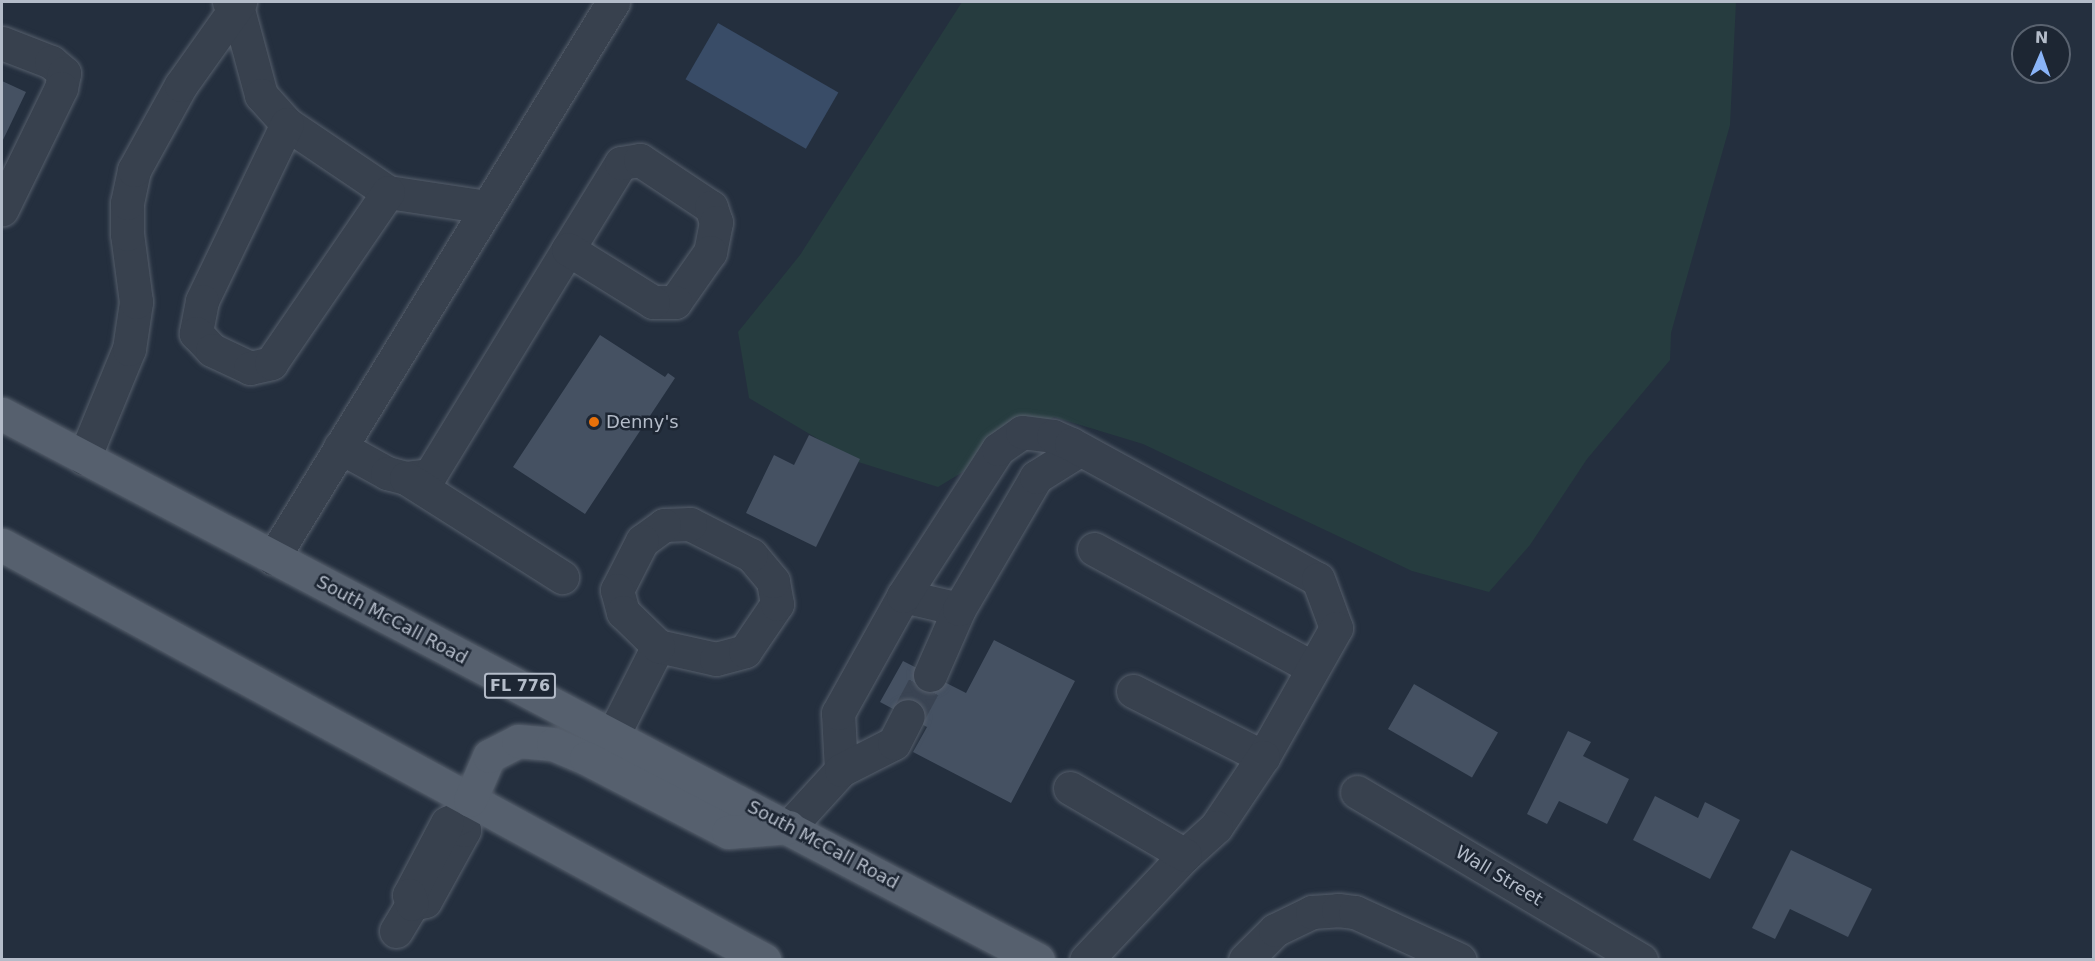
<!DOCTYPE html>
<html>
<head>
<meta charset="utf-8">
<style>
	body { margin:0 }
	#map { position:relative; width:2095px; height:961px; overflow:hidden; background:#242f3e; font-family:"DejaVu Sans",sans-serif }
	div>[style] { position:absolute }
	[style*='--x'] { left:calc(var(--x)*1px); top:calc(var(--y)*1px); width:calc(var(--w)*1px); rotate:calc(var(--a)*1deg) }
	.green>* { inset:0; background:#263c3f }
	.water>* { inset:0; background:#394c67; transform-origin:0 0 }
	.building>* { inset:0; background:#455162; transform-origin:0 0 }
	.minor-tunnel>* { height:33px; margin-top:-16.5px; transform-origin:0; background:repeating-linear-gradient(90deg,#3a4453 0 33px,transparent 0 49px) }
	.roads { filter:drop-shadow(0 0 2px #565f6c) drop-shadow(0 0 2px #565f6c) }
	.minor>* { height:33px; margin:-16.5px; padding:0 16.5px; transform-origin:16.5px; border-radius:16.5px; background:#38414e }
	.major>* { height:33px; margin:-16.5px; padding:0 16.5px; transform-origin:16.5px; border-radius:16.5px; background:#56606e }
	.dots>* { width:16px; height:16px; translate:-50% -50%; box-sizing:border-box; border:3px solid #1d2633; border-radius:50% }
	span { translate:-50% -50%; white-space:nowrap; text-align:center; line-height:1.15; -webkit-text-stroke:5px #1d2633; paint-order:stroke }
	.shield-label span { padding:2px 4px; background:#1d2633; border:2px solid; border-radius:4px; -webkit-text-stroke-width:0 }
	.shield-label { font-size:16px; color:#b4bcc9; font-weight:700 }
	.poi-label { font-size:18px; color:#b4bcc9 }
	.left { translate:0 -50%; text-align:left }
	.street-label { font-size:18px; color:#b4bcc9 }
	.frame { position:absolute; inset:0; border:3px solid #b4bcc9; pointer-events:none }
	.north { position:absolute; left:2011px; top:24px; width:60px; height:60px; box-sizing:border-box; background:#1d2633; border:2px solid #59626f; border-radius:50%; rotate:2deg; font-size:16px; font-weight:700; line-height:24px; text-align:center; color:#b4bcc9 }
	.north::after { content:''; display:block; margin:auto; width:21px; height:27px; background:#8ab4f8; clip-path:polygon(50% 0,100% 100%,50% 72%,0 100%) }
</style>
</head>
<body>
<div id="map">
	<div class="green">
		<i style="clip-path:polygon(962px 2px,1736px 2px,1730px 125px,1671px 333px,1670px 360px,1587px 459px,1530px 545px,1489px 592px,1412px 571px,1143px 444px,1054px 417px,938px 487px,855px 461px,749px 398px,738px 332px,800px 255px)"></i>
	</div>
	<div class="water">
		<i style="left:718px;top:23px;width:139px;height:65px;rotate:30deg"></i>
	</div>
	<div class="building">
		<i style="clip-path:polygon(2px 81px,26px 92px,2px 142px)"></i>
		<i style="clip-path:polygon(600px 335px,665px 377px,668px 373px,675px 378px,585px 514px,513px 467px)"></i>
		<i style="clip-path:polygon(809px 435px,860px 459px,816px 547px,746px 513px,774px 455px,794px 465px)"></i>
		<i style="clip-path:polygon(994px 640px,1075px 681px,1011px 803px,913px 752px,927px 727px,880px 702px,903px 661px,966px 693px)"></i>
		<i style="left:1414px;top:684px;width:97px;height:52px;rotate:30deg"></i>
		<i style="clip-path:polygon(1568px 731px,1591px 742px,1583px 756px,1629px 779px,1607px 824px,1559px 801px,1547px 824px,1527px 814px)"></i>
		<i style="clip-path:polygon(1655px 796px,1698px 818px,1705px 802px,1740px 820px,1710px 879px,1633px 840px)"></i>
		<i style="clip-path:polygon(1791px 850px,1872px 889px,1848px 937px,1790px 909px,1775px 939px,1752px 928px)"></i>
	</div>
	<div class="minor-tunnel">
		<i style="--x:908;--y:716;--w:47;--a:-61.8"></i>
	</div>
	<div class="roads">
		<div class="minor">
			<i style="--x:229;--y:2;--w:9;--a:27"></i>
			<i style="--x:237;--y:6;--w:92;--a:74.9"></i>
			<i style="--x:261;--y:95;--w:39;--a:48"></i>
			<i style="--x:287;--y:124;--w:122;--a:34"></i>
			<i style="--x:388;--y:192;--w:100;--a:8.6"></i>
			<i style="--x:2;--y:43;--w:53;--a:21.2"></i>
			<i style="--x:51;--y:62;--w:17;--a:40"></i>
			<i style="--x:64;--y:73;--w:15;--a:101"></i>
			<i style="--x:61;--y:88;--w:135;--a:116"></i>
			<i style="--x:287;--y:124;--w:196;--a:115.7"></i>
			<i style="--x:202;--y:301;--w:33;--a:101"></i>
			<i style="--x:196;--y:333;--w:23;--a:47"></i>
			<i style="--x:212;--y:350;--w:42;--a:25.3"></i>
			<i style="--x:250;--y:368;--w:22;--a:-13"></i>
			<i style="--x:271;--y:363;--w:207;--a:-55.6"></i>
			<i style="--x:340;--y:447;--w:54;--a:29"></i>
			<i style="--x:387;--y:473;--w:20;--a:15"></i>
			<i style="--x:406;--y:478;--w:24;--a:-7"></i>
			<i style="--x:430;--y:475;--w:265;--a:-58.6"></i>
			<i style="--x:568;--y:249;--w:101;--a:-58.4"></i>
			<i style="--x:621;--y:163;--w:19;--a:-9"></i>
			<i style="--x:640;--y:160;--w:85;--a:33.5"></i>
			<i style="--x:711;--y:207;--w:16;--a:72"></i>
			<i style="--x:716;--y:222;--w:31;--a:101"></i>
			<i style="--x:710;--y:252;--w:61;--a:125"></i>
			<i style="--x:675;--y:302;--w:22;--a:180"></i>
			<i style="--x:653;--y:302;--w:100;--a:-148.1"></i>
			<i style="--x:84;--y:458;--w:118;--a:-67.6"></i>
			<i style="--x:129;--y:349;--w:48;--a:-81.5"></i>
			<i style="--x:136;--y:302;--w:69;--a:-97.5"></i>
			<i style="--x:127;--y:234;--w:31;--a:-90"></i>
			<i style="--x:127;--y:203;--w:34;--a:-78"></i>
			<i style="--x:134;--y:170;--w:97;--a:-61.1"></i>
			<i style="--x:181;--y:85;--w:102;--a:-54.6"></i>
			<i style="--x:406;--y:478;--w:185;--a:32.4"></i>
			<i style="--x:1094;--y:549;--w:249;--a:28.5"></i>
			<i style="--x:273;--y:558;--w:652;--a:-58.55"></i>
			<i style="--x:903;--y:596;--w:57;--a:13.1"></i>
			<i style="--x:930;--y:675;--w:72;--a:-66.3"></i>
			<i style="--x:959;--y:609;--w:153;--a:-59.7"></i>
			<i style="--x:1036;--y:477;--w:51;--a:-32.1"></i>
			<i style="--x:1133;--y:691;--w:146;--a:26.9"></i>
			<i style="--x:613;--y:735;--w:100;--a:-63.2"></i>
			<i style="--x:658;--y:646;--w:59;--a:12.6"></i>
			<i style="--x:716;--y:659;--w:30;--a:-15"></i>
			<i style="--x:745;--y:651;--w:57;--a:-55.8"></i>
			<i style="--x:777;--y:604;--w:23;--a:-100"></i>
			<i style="--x:773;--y:581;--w:34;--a:-130"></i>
			<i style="--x:751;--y:555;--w:68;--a:-153.1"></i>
			<i style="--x:690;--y:524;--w:26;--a:178"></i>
			<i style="--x:664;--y:525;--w:27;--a:144"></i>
			<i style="--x:642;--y:541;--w:55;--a:117"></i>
			<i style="--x:617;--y:590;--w:23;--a:75"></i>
			<i style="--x:623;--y:612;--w:49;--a:44.2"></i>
			<i style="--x:841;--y:770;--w:57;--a:-93"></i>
			<i style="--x:838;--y:713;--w:134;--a:-60.9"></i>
			<i style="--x:903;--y:596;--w:175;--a:-57.1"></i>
			<i style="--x:998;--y:449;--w:29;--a:-35"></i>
			<i style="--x:1022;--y:432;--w:31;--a:7"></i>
			<i style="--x:1053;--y:436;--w:20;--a:24"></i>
			<i style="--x:1071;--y:444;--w:281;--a:28.7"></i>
			<i style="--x:1318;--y:579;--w:52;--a:69.8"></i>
			<i style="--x:1336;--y:628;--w:148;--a:119.5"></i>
			<i style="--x:1263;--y:757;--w:84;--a:123.9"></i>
			<i style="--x:1216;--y:827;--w:42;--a:137.9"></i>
			<i style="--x:1185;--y:855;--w:144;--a:133.3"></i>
			<i style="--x:1070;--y:788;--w:133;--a:30.2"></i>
			<i style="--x:1357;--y:792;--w:330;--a:30.6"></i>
			<i style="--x:789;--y:827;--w:77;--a:-47.6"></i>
			<i style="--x:841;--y:770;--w:59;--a:-27"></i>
			<i style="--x:894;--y:743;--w:30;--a:-63"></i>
			<i style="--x:396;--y:931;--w:31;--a:-59"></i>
			<i style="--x:412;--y:904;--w:13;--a:-13"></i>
			<i style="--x:425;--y:901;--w:81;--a:-61.2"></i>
			<i style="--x:464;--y:830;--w:14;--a:-107"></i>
			<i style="--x:460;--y:817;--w:14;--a:155"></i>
			<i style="--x:447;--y:823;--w:81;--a:117.8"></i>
			<i style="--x:409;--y:895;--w:9;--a:72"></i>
			<i style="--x:1245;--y:960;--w:42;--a:-45"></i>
			<i style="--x:1275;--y:930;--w:41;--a:-25.9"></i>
			<i style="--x:1312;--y:912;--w:26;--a:-4"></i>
			<i style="--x:1338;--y:910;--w:17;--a:7"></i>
			<i style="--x:1355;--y:912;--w:115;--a:24.6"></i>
		</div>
		<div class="major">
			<i style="--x:2;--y:414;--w:1171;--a:27.79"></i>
			<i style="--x:2;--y:545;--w:868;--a:28.57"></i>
			<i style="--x:470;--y:800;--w:48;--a:-66.6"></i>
			<i style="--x:489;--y:756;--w:33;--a:-27"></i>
			<i style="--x:518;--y:741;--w:35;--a:5"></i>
			<i style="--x:553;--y:744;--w:36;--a:23"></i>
			<i style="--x:586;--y:758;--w:160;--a:27.5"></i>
			<i style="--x:728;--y:832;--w:61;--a:-4.7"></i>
		</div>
	</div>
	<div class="dots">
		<i style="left:594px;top:422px;background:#e8710a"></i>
	</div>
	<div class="shield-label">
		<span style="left:520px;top:686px">FL 776</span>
	</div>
	<div class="poi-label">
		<span class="left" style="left:606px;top:422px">Denny's</span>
	</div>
	<div class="street-label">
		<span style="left:392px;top:620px;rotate:28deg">South McCall Road</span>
		<span style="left:823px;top:845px;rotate:28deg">South McCall Road</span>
		<span style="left:1499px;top:876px;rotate:31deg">Wall Street</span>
	</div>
	<div class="frame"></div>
	<div class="north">N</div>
</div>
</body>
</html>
